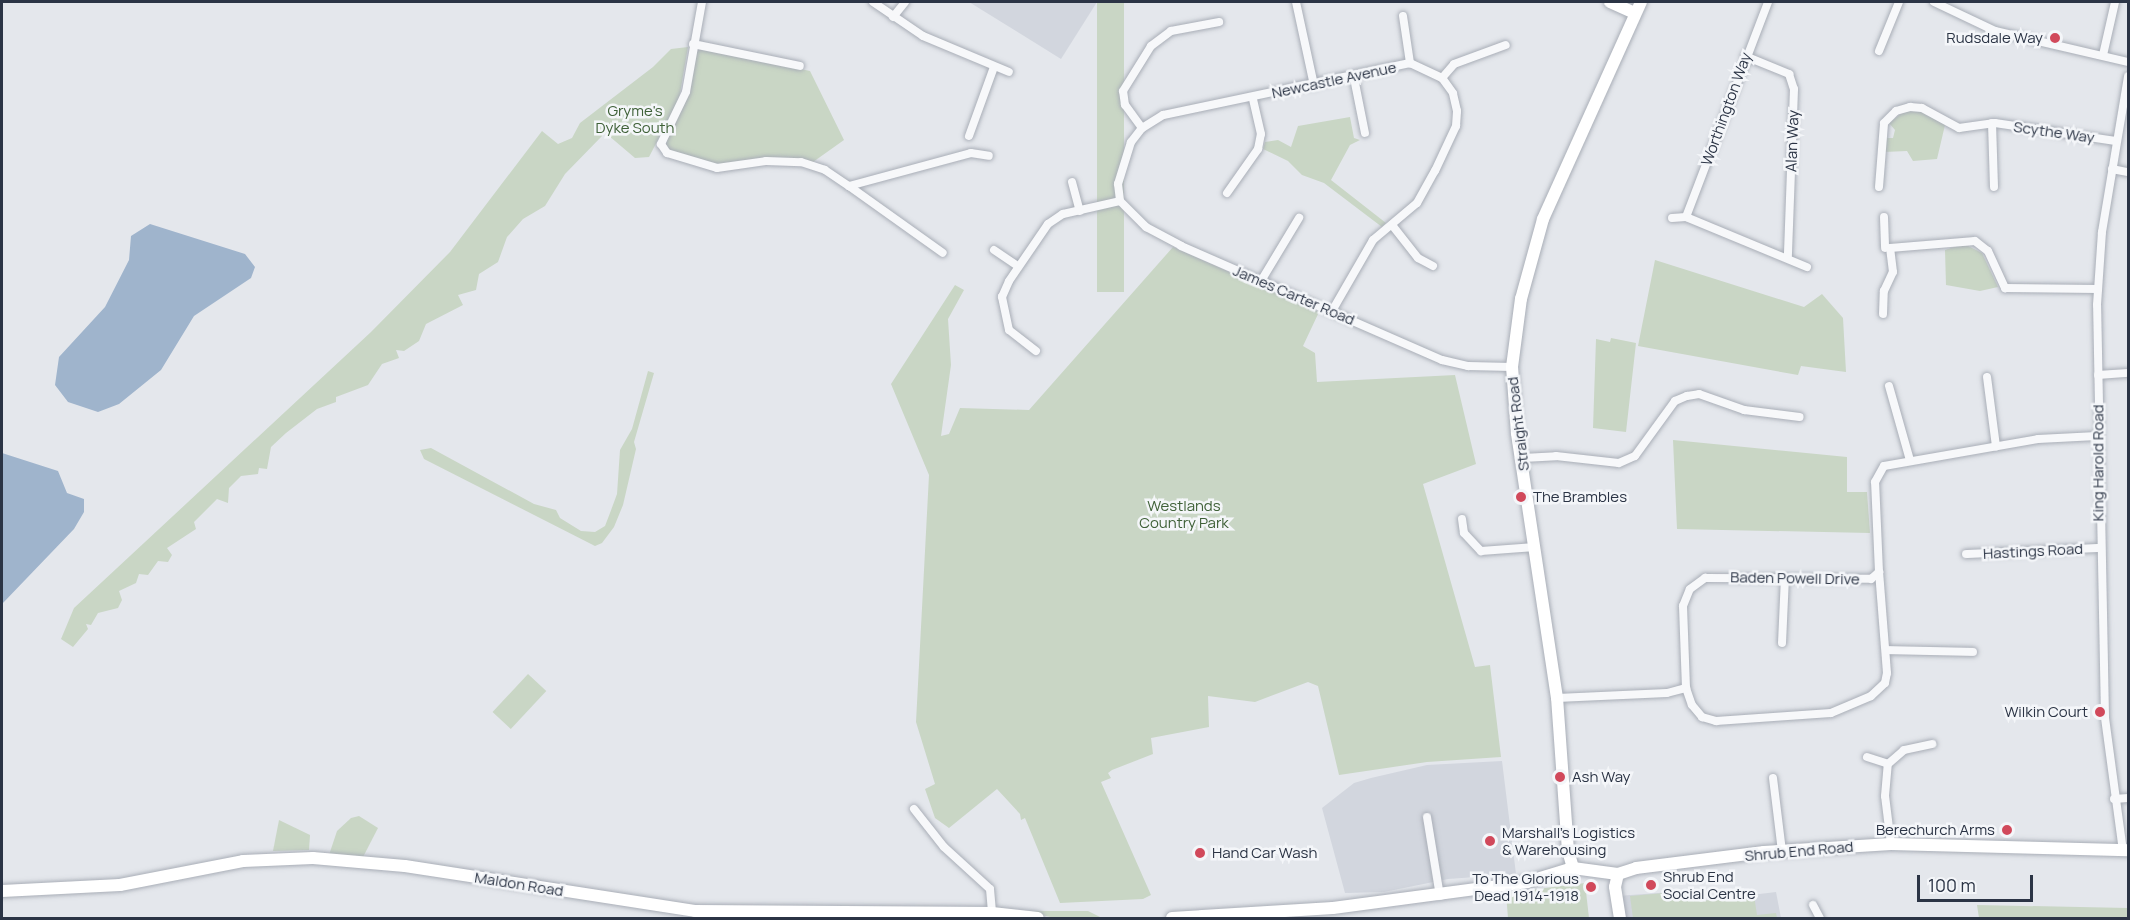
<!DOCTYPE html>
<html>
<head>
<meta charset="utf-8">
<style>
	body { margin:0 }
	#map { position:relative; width:2130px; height:920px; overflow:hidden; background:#e4e7ec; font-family:Manrope,sans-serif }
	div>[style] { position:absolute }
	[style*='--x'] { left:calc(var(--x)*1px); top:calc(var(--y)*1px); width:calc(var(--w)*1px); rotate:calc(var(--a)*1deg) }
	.built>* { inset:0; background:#d2d6de }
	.green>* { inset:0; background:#c9d6c5; transform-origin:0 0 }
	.water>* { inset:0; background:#9fb4cc }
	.roads { filter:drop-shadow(0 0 2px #a9aeb7) drop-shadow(0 0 2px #a9aeb7) }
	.street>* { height:8px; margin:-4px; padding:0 4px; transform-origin:4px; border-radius:4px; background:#f7f8fa }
	.secondary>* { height:12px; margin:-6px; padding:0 6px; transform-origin:6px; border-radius:6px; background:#fff }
	.dots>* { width:16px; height:16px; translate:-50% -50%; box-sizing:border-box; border:3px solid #f4f6f9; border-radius:50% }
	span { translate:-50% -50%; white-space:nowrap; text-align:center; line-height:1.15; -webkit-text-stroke:5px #f4f6f9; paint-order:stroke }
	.poi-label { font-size:15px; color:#2b3445 }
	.right { translate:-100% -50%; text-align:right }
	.left { translate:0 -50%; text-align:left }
	.street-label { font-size:15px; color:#2b3445 }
	.park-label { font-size:15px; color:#3f6138 }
	.frame { position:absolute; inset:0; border:3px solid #2b3445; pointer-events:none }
	.scale { position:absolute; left:1917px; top:875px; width:116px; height:27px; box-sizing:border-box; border:3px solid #2b3445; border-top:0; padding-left:8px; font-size:18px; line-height:21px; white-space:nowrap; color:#2b3445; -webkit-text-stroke:4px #f4f6f9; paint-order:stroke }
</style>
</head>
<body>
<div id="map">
	<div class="built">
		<i style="clip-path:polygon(969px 2px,1097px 2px,1061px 59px)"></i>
		<i style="clip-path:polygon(1502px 761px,1516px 874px,1448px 879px,1384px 892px,1345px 893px,1322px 808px,1354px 783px,1371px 778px,1427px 765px)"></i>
		<i style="clip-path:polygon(1699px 890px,1702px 901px,1776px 892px,1781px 918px,1621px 918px,1617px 896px)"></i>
	</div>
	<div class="green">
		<i style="left:1097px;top:2px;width:27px;height:290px"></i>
		<i style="clip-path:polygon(688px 47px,679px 99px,649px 157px,635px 158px,602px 130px,602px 136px,565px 174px,545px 206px,523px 219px,507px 237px,498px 262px,479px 274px,476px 290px,458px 295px,463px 305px,426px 324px,419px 341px,404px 351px,396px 350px,399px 358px,382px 364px,368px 385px,336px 397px,336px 402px,317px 409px,286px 433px,271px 447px,267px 469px,259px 468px,258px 474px,241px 476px,229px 488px,228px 503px,217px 499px,194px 522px,196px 529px,167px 548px,172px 555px,168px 562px,158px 561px,148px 575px,139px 574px,136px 583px,119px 591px,122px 600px,118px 608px,98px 613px,91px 625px,86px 624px,88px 629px,73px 647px,61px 639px,74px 608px,371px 332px,450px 252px,542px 131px,558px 144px,572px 138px,580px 123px,653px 67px,671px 49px)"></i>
		<i style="clip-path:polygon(695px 47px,810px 71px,844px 140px,813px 162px,729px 167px,663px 151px,681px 105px)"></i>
		<i style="clip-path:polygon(1906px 110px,1921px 110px,1945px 125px,1937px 159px,1913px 161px,1907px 151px,1884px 152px,1887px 138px,1893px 138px,1895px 130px,1889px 123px)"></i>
		<i style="clip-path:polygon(1350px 117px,1354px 138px,1360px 140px,1350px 145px,1331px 180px,1386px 223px,1382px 227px,1324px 183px,1302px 175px,1288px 161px,1263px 149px,1265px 142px,1278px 140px,1291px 147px,1298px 126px)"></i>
		<i style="clip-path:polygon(1957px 246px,1968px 246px,1982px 253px,1998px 287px,1980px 291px,1946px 285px,1945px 250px)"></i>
		<i style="clip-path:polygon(1173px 247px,1319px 312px,1303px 346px,1315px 353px,1317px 382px,1455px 375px,1476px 464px,1423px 484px,1475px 667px,1490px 665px,1501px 757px,1427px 762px,1339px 775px,1318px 686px,1308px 682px,1255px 702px,1208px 696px,1209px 727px,1151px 738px,1153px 754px,1112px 770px,1108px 773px,1111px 778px,1101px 782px,1151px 895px,1143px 899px,1060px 903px,1025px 818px,1021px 820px,1020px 814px,997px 789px,949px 828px,935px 818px,925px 789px,935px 784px,916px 722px,929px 475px,891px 384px,955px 285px,964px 290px,948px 319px,951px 365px,941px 436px,949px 434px,960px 408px,1029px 410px)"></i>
		<i style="clip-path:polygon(1655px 260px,1804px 307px,1822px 294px,1843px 318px,1846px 372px,1801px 366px,1798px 375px,1638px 346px)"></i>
		<i style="clip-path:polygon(1611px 338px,1636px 343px,1626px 432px,1593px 428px,1596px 339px,1610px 342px)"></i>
		<i style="clip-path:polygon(648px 371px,654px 373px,634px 442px,636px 449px,623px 505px,614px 527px,602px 543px,595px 546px,424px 459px,420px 450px,431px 448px,534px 504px,556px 510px,560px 518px,581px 531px,595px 532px,605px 526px,610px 513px,617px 494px,620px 450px,632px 429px)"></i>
		<i style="clip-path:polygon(1673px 440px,1847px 457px,1847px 492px,1867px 492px,1870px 533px,1677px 529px)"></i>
		<i style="left:528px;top:674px;width:25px;height:52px;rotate:43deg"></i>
		<i style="clip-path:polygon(359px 816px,378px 828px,362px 859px,329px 855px,337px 831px,351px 818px)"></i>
		<i style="clip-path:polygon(279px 820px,310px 835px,309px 850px,273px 851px)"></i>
		<i style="clip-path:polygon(1585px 883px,1589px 918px,1508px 918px,1506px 893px)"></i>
		<i style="clip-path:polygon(1699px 890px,1701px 901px,1754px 895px,1757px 915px,1776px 913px,1777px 918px,1633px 918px,1630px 896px)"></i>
		<i style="clip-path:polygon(1977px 905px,2128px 908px,2128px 918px,1979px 918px)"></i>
		<i style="clip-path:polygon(1023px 911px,1088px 911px,1102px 918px,1055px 918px)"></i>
	</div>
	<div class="water">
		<i style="clip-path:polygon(150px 224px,245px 254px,255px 267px,251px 278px,194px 316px,161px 370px,119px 404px,98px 412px,68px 402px,55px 385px,59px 357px,105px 307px,129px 260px,131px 236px)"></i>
		<i style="clip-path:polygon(2px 453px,58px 471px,67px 493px,84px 499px,84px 512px,74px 529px,2px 604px)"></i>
	</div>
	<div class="roads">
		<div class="street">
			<i style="--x:702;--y:2;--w:91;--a:100.1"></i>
			<i style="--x:686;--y:92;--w:58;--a:115.7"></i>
			<i style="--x:661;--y:144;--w:11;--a:56"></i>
			<i style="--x:667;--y:153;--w:52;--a:16.7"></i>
			<i style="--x:717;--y:168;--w:49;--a:-8.1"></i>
			<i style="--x:766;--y:161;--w:35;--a:2"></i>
			<i style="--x:801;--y:162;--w:25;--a:18"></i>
			<i style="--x:825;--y:170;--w:29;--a:34"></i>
			<i style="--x:849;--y:186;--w:126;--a:-15.1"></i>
			<i style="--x:971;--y:153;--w:18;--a:9"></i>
			<i style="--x:873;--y:2;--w:60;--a:34.2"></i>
			<i style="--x:923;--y:36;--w:93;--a:22.7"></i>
			<i style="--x:1296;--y:2;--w:85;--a:77.8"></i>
			<i style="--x:1934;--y:2;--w:68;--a:25.4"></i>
			<i style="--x:1995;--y:31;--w:137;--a:13.1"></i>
			<i style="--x:1403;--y:16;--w:48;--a:81.5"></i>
			<i style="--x:893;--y:17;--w:19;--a:-51"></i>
			<i style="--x:693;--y:44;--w:109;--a:11.6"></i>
			<i style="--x:1879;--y:51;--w:53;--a:-67.8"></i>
			<i style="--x:2103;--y:55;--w:54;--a:-77.2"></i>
			<i style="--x:1745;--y:56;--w:48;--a:22.2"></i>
			<i style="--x:1789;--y:74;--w:16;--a:72"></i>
			<i style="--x:1794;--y:89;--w:167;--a:92.1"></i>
			<i style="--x:1354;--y:78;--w:56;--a:78.7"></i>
			<i style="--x:1442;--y:78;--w:18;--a:-49"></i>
			<i style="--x:1454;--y:64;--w:55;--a:-20.1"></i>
			<i style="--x:1992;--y:123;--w:64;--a:88.2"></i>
			<i style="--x:1142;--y:128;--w:29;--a:-126"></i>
			<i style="--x:1125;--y:105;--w:14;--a:-98"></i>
			<i style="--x:1123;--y:91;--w:53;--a:-58.1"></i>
			<i style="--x:1151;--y:46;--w:25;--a:-37"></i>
			<i style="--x:1171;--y:31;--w:49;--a:-10.6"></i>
			<i style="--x:969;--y:136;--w:73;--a:-70.1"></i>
			<i style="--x:2112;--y:169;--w:16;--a:11"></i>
			<i style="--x:1072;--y:182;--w:30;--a:75"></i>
			<i style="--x:849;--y:186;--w:115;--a:35.5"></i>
			<i style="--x:1879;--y:187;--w:64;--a:-85.5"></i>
			<i style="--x:1884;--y:123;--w:17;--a:-45"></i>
			<i style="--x:1896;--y:111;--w:15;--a:-16"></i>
			<i style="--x:1910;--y:107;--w:12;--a:5"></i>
			<i style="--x:1922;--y:108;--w:42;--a:28.4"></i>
			<i style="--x:1959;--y:128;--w:36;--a:-8"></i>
			<i style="--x:1995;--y:123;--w:122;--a:8.5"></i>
			<i style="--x:1227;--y:193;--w:54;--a:-54.8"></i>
			<i style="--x:1258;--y:149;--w:15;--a:-79"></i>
			<i style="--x:1261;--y:134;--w:37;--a:-103"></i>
			<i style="--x:1686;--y:217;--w:230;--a:-69.1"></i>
			<i style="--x:1884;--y:217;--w:31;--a:88"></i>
			<i style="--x:1672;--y:218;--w:14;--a:-4"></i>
			<i style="--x:1686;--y:217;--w:131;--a:22.5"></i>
			<i style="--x:1392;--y:225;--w:42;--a:51.8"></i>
			<i style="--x:1418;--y:258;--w:17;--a:28"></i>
			<i style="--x:994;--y:250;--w:29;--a:34"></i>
			<i style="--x:1261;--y:281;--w:74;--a:-58.9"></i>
			<i style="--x:1332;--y:311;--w:82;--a:-60"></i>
			<i style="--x:1373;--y:240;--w:57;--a:-40.1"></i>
			<i style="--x:1417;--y:203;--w:37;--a:-61"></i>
			<i style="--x:1435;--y:171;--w:50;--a:-65"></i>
			<i style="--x:1456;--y:126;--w:15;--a:-86"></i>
			<i style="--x:1457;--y:111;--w:18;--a:-103"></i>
			<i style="--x:1453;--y:93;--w:19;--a:-126"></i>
			<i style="--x:1442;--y:78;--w:35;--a:-155"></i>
			<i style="--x:1410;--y:63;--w:252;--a:168.1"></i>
			<i style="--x:1163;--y:115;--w:25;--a:148"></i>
			<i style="--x:1142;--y:128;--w:18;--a:128"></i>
			<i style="--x:1131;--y:142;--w:44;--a:107.2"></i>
			<i style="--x:1118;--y:184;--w:17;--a:83"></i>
			<i style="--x:1120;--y:201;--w:37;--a:45"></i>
			<i style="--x:1146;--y:227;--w:40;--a:28"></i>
			<i style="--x:1181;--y:246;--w:285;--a:23.6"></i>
			<i style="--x:1442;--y:360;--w:27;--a:13"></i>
			<i style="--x:1468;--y:366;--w:44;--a:1.3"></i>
			<i style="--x:1883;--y:314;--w:23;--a:-88"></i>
			<i style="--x:1884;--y:291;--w:21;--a:-65"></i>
			<i style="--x:1893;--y:272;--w:24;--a:-97"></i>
			<i style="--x:1890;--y:248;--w:85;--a:-4.7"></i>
			<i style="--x:1975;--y:241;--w:16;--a:38"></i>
			<i style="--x:1988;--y:251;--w:41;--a:65.3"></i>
			<i style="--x:2005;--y:288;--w:93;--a:0.6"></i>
			<i style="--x:1036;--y:351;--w:34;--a:-142"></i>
			<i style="--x:1009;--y:330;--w:34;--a:-102"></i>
			<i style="--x:1002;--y:297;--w:17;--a:-66"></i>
			<i style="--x:1009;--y:281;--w:69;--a:-55.6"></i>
			<i style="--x:1048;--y:224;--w:18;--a:-34"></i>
			<i style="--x:1063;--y:214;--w:58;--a:-12.8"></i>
			<i style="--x:2098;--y:375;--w:30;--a:-4"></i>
			<i style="--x:1987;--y:377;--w:70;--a:82.6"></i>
			<i style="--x:1889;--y:386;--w:77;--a:74.2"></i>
			<i style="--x:1523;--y:458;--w:33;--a:-3"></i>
			<i style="--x:1556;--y:456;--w:63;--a:6.3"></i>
			<i style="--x:1619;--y:463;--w:17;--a:-24"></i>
			<i style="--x:1635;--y:456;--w:68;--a:-54"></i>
			<i style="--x:1675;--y:401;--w:13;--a:-23"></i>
			<i style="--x:1687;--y:396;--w:12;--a:-9"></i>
			<i style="--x:1699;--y:394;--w:48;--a:19.6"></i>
			<i style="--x:1744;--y:410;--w:56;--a:7.1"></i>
			<i style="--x:1462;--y:519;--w:14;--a:82"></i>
			<i style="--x:1464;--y:533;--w:25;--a:47"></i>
			<i style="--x:1481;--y:551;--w:54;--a:-4.2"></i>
			<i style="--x:1966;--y:554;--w:133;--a:-2.6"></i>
			<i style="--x:1782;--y:643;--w:65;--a:-87.4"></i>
			<i style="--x:1887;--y:650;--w:86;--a:1.3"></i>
			<i style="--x:1686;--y:688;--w:18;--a:71"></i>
			<i style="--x:1692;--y:705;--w:16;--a:50"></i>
			<i style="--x:1702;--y:717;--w:15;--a:16"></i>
			<i style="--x:1716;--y:721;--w:115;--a:-4"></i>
			<i style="--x:1831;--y:713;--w:43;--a:-23"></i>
			<i style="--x:1871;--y:696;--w:19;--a:-43"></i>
			<i style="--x:1885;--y:683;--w:10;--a:-79"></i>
			<i style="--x:1887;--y:673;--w:101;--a:-94.5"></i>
			<i style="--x:1557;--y:698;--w:110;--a:-2.6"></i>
			<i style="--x:1667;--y:693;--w:20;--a:-15"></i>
			<i style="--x:1686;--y:688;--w:82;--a:-92.1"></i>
			<i style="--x:1683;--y:606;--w:18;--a:-68"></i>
			<i style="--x:1690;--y:589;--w:19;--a:-36"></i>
			<i style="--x:1705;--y:578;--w:166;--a:0.3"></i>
			<i style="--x:1871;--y:579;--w:11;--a:-41"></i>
			<i style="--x:1879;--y:572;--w:90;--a:-92.5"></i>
			<i style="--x:1875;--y:482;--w:18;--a:-61"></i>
			<i style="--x:1884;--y:466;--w:156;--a:-9.9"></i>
			<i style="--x:2038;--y:439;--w:59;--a:-2.9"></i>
			<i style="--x:1867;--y:757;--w:22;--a:18"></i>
			<i style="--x:1773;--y:778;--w:74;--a:83"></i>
			<i style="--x:2114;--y:799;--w:14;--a:-4"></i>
			<i style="--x:914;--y:809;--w:48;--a:51.7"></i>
			<i style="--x:944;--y:847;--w:62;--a:42.4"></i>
			<i style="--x:990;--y:889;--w:24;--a:85"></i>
			<i style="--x:1427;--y:817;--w:80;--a:80.7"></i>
			<i style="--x:1891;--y:844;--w:48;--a:-97.1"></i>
			<i style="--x:1885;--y:796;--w:32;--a:-85"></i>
			<i style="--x:1888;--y:764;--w:21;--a:-41"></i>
			<i style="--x:1904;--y:750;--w:29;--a:-12"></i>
			<i style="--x:2123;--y:851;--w:135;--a:-97.7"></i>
			<i style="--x:2105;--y:717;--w:412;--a:-91.1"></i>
			<i style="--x:2097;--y:305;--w:73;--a:-86.1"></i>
			<i style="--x:2102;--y:232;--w:158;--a:-80.5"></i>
			<i style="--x:1813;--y:905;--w:15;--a:62"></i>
		</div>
		<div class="secondary">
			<i style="--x:1610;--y:2;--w:27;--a:24"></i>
			<i style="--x:1573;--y:868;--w:18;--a:-106"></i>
			<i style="--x:1568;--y:851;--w:153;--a:-94.1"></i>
			<i style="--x:1557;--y:698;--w:268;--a:-98.6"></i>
			<i style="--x:1517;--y:433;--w:66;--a:-94.3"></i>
			<i style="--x:1512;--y:367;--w:69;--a:-82.5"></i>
			<i style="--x:1521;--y:299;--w:83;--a:-74.6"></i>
			<i style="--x:1543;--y:219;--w:238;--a:-65.7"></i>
			<i style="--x:1618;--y:874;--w:13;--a:103"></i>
			<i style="--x:1615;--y:887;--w:31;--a:81"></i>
			<i style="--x:2;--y:891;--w:118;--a:-2.9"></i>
			<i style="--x:120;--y:885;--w:125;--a:-11"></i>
			<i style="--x:243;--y:861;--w:70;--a:-2.5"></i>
			<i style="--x:313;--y:858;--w:92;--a:5"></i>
			<i style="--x:405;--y:866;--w:293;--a:8.8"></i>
			<i style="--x:695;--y:911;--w:297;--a:0.4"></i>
			<i style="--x:992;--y:913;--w:46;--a:6.2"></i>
			<i style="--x:1172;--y:918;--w:161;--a:-3.6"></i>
			<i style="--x:1333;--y:908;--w:196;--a:-7.6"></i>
			<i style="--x:1527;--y:882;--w:48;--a:-16.9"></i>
			<i style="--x:1573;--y:868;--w:45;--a:7.6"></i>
			<i style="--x:1618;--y:874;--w:19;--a:-18"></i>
			<i style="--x:1636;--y:868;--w:129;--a:-7.1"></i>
			<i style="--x:1764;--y:852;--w:127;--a:-3.6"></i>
			<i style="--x:1891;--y:844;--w:237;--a:1.5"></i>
		</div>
	</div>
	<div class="dots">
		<i style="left:2055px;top:38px;background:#d1495b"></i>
		<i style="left:1521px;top:497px;background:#d1495b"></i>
		<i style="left:2100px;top:712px;background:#d1495b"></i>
		<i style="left:1560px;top:777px;background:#d1495b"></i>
		<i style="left:2007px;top:830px;background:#d1495b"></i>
		<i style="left:1490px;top:841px;background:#d1495b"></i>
		<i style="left:1200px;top:853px;background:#d1495b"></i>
		<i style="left:1651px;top:885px;background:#d1495b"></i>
		<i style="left:1591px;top:887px;background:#d1495b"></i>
	</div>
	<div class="poi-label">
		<span class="right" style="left:2043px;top:38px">Rudsdale Way</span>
		<span class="left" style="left:1533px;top:497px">The Brambles</span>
		<span class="right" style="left:2088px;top:712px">Wilkin Court</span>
		<span class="left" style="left:1572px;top:777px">Ash Way</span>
		<span class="right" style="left:1995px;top:830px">Berechurch Arms</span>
		<span class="left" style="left:1502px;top:841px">Marshall's Logistics<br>&amp; Warehousing</span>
		<span class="left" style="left:1212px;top:853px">Hand Car Wash</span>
		<span class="left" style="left:1663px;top:885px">Shrub End<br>Social Centre</span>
		<span class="right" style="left:1579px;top:887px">To The Glorious<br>Dead 1914-1918</span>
	</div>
	<div class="street-label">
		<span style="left:1334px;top:80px;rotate:-12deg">Newcastle Avenue</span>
		<span style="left:1726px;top:109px;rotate:-70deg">Worthington Way</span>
		<span style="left:2054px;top:132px;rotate:8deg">Scythe Way</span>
		<span style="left:1792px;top:141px;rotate:-88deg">Alan Way</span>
		<span style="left:1294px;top:295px;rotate:23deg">James Carter Road</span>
		<span style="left:1518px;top:424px;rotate:-97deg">Straight Road</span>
		<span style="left:2098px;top:463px;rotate:-90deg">King Harold Road</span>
		<span style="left:2033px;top:551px;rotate:-3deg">Hastings Road</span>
		<span style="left:1795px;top:578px;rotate:1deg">Baden Powell Drive</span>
		<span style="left:1799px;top:851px;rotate:-5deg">Shrub End Road</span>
		<span style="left:519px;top:884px;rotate:9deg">Maldon Road</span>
	</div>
	<div class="park-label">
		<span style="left:635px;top:119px">Gryme's<br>Dyke South</span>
		<span style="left:1184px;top:514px">Westlands<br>Country Park</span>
	</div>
	<div class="frame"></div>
	<div class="scale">100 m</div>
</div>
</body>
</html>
